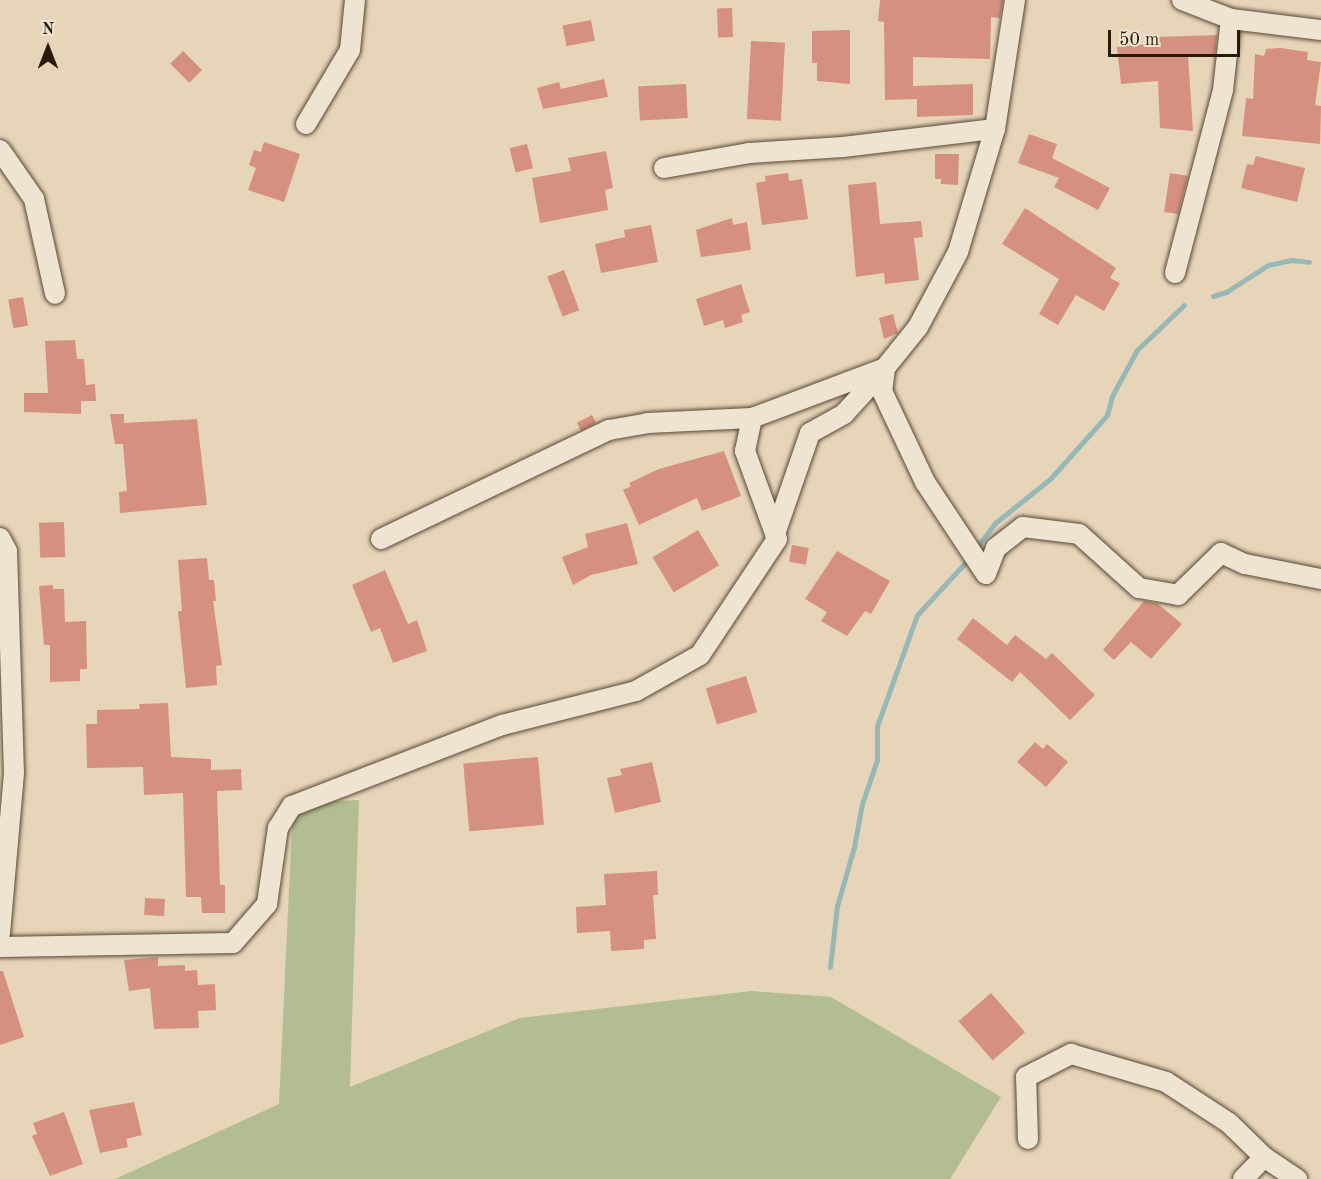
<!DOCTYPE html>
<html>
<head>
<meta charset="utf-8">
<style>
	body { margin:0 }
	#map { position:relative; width:1321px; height:1179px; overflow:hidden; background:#e7d5ba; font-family:"Old Standard TT",serif }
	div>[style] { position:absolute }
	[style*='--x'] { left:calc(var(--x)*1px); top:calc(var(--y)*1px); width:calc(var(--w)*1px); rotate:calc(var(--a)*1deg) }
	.green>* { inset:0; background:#b2be92 }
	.stream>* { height:5px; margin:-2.5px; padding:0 2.5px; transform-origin:2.5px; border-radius:2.5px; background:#97b8b5 }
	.building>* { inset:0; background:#d6907f; transform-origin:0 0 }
	.roads { filter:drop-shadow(0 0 2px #584834) drop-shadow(0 0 2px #584834) }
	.minor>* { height:20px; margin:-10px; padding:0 10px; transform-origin:10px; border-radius:10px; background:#efe4d2 }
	span { translate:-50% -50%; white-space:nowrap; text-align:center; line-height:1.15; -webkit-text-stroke:4.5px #efe4d2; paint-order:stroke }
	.north { position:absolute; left:18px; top:18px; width:60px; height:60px; -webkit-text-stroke:4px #efe4d2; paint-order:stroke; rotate:0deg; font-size:16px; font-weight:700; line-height:24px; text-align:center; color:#291908 }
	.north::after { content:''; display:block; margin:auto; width:21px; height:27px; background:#291908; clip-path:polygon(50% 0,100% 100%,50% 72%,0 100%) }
	.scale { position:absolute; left:1108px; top:30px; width:132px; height:27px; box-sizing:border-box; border:3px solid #291908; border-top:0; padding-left:8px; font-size:18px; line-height:21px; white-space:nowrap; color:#291908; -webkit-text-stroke:4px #efe4d2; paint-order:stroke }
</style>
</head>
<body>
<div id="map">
	<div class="green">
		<i style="clip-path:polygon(359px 800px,350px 1087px,520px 1018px,751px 991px,831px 997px,1001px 1097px,950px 1179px,115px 1179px,279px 1104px,293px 803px)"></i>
	</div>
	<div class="stream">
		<i style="--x:1213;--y:296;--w:14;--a:-17"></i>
		<i style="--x:1226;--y:292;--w:50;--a:-32.7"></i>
		<i style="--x:1268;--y:265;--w:24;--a:-12"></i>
		<i style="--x:1291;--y:260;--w:18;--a:6"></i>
		<i style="--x:830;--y:967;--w:61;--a:-83.5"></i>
		<i style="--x:837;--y:906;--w:61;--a:-73.9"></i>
		<i style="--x:854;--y:847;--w:44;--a:-79.5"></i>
		<i style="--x:862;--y:804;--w:46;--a:-71.2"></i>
		<i style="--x:877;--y:760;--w:34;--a:-90"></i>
		<i style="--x:877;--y:726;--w:118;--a:-70.2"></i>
		<i style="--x:917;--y:615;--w:69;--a:-47.3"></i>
		<i style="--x:964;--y:564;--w:51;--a:-52.9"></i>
		<i style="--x:995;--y:523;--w:70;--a:-38.7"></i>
		<i style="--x:1050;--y:479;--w:86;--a:-48.3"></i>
		<i style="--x:1107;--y:415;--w:20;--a:-75"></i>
		<i style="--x:1112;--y:396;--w:52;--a:-61.5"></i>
		<i style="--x:1137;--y:350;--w:65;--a:-43.8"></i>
	</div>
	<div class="building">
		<i style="clip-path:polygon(880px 0,1003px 0,1000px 18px,991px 17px,990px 59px,913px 57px,913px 86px,973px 84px,973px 115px,917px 117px,917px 99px,885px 100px,884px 22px,878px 21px)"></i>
		<i style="left:732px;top:8px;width:29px;height:15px;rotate:88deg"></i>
		<i style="left:591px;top:20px;width:21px;height:29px;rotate:79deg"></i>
		<i style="clip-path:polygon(850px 30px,850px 84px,817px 81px,817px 63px,812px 63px,812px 31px)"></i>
		<i style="clip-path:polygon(1217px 35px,1215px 55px,1188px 56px,1193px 131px,1160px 128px,1158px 81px,1121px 84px,1117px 47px,1157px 43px,1157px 37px)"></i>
		<i style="left:751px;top:41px;width:34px;height:78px;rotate:3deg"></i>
		<i style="clip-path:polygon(1280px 48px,1308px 52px,1307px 60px,1321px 62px,1315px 105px,1321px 106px,1320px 144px,1242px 136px,1246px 98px,1253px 99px,1255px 54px,1264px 56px,1266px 49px)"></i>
		<i style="left:183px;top:51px;width:27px;height:18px;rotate:45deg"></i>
		<i style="clip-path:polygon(604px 79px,608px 97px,543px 109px,537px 88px,559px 82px,561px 89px)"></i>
		<i style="left:686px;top:84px;width:34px;height:48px;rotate:87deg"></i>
		<i style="clip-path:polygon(1029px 134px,1057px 144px,1052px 158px,1110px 188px,1098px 210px,1054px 187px,1059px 178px,1018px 163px)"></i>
		<i style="clip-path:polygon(264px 142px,300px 154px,284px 202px,248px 190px,256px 168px,249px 165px,254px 150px,261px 152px)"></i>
		<i style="left:527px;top:144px;width:25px;height:18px;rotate:76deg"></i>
		<i style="clip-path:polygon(606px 151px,613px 188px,605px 190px,608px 210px,540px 223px,532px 178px,571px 171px,568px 158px)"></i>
		<i style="clip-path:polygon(935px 154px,959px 154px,958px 185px,941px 184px,941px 179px,935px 179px)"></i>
		<i style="clip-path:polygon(1256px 156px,1305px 168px,1297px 202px,1241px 188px,1247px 164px,1253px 165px)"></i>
		<i style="clip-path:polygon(788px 173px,789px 181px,802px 179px,808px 219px,762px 225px,756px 183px,766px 181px,765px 176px)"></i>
		<i style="clip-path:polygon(1170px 173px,1188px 176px,1178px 214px,1164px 212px)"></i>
		<i style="clip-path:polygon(876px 182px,880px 224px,921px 221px,923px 237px,914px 238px,919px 280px,885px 284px,884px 273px,856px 277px,848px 185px)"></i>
		<i style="clip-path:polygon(1025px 208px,1116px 268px,1110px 278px,1120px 283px,1104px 311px,1076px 295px,1058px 325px,1039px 314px,1059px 279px,1002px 244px)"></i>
		<i style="clip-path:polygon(732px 218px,733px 225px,747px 222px,751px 250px,701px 257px,696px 230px)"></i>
		<i style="clip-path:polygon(651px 225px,658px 262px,601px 273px,595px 244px,625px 237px,624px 230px)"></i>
		<i style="left:564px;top:270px;width:43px;height:18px;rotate:69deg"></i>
		<i style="clip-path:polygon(741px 284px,750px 312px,741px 315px,743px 322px,725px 328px,723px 320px,704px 326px,696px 299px)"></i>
		<i style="left:23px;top:297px;width:29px;height:15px;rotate:80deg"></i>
		<i style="clip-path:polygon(893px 314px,898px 333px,884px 339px,879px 318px)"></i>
		<i style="clip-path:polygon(75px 340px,77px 359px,84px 359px,86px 385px,95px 384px,96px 401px,81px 401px,81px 414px,24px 412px,24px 393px,48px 393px,45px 341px)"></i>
		<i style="clip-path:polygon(110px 414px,124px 414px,124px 423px,197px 419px,207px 505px,120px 513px,119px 492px,127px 491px,123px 444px,115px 444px)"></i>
		<i style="left:592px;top:415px;width:9px;height:17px;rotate:63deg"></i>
		<i style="clip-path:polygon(724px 451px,741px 496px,702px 511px,697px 498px,639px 525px,623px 490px,631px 486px,629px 483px,659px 469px)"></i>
		<i style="left:64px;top:522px;width:35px;height:25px;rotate:88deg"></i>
		<i style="clip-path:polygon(627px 523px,638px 564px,591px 575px,573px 585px,562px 557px,588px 547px,585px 534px)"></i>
		<i style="left:698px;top:530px;width:41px;height:53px;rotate:59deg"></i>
		<i style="left:792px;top:545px;width:17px;height:17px;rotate:10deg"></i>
		<i style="clip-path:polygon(837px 551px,890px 581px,871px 614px,865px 611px,847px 636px,821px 621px,827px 612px,805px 599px)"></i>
		<i style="clip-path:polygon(207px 558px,209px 580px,214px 580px,216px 601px,213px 601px,222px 665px,216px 666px,217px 685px,186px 688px,178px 611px,182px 611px,178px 560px)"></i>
		<i style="clip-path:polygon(385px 570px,408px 624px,417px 620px,427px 651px,393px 663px,380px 628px,371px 632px,352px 585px)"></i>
		<i style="clip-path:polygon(53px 585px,53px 589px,64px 589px,65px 622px,86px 621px,87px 669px,80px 669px,80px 681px,50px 682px,50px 645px,44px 645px,39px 586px)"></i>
		<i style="clip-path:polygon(1144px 601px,1158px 604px,1182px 624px,1151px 659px,1131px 642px,1114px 660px,1103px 650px)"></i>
		<i style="clip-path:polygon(973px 618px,1007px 645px,1015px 635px,1046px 659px,1052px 653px,1095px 695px,1070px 720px,1020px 672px,1012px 682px,957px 639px)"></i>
		<i style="left:746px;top:676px;width:38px;height:42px;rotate:73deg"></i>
		<i style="clip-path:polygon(168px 703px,171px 757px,211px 759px,211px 770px,241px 769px,242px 790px,217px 791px,220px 885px,225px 885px,225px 913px,202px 913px,201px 897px,186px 897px,183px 793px,144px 795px,143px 767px,87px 768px,86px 724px,97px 724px,97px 710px,140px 709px,139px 704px)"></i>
		<i style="clip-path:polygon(1035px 742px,1043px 749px,1047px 744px,1068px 762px,1046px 787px,1017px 762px)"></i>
		<i style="left:538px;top:757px;width:68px;height:75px;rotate:85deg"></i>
		<i style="clip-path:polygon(652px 762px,661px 802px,615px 813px,607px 778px,622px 775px,620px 769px)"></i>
		<i style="clip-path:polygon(657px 871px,658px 895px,653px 895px,656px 939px,644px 940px,644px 949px,611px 951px,610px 931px,577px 933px,576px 907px,606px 905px,604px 874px)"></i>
		<i style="left:145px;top:898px;width:20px;height:17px;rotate:3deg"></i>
		<i style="clip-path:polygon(158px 957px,158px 966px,185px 965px,185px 971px,197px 970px,198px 985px,215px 984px,216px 1010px,198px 1011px,199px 1028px,154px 1029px,150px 988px,129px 991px,124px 960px)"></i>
		<i style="clip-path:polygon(0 971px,3px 971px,24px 1037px,0 1045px)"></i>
		<i style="left:991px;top:993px;width:52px;height:43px;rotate:49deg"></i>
		<i style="clip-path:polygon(134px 1102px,142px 1135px,126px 1139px,128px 1147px,100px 1153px,89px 1110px)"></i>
		<i style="clip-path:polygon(64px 1112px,83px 1164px,50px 1176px,32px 1136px,37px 1134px,33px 1123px)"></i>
	</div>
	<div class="roads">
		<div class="minor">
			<i style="--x:1182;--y:0;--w:53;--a:21.2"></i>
			<i style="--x:306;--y:124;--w:86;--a:-59.3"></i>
			<i style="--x:350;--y:50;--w:50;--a:-84.3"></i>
			<i style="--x:0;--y:150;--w:60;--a:55.2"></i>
			<i style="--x:34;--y:199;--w:97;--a:77.5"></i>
			<i style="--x:664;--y:168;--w:86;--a:-10"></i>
			<i style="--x:749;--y:153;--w:94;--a:-3.7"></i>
			<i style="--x:843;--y:147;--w:153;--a:-6.8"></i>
			<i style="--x:1175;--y:273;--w:189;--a:-75.3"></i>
			<i style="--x:1223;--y:90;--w:71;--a:-83.6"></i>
			<i style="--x:1231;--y:19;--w:91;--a:7"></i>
			<i style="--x:885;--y:368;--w:23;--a:97"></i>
			<i style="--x:882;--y:391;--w:101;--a:64.7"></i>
			<i style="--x:925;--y:482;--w:110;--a:56.5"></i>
			<i style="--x:775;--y:534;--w:107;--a:-70.9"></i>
			<i style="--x:810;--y:433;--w:39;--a:-29"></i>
			<i style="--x:844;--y:414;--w:59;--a:-47.7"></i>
			<i style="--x:0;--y:538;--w:15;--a:62"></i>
			<i style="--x:7;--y:551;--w:222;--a:88.2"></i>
			<i style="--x:14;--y:773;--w:161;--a:95"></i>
			<i style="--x:381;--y:539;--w:253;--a:-25.6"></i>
			<i style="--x:609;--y:430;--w:39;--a:-10"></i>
			<i style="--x:647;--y:423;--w:105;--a:-2.7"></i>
			<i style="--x:986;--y:574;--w:28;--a:-69"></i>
			<i style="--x:996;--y:548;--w:34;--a:-38"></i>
			<i style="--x:1023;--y:527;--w:56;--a:7.1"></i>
			<i style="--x:1079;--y:534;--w:81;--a:42"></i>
			<i style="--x:1139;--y:588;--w:40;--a:10"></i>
			<i style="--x:1178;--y:595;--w:60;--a:-44.3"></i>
			<i style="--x:1221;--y:553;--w:26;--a:25"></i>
			<i style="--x:1245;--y:564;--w:77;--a:11.2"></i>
			<i style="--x:0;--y:947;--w:233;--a:-1"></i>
			<i style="--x:233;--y:943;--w:52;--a:-48.9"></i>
			<i style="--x:267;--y:904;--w:77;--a:-81.8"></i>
			<i style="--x:278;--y:828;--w:26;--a:-58"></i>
			<i style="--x:292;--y:806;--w:225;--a:-21.1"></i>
			<i style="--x:502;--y:725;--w:138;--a:-14.2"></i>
			<i style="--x:636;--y:691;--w:73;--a:-29.4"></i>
			<i style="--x:700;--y:655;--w:139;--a:-56.4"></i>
			<i style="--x:777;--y:539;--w:94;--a:-110"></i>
			<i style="--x:745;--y:451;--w:34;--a:-78"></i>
			<i style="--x:752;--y:418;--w:142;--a:-20.6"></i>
			<i style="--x:885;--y:368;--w:53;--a:-51.2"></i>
			<i style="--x:918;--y:327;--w:85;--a:-61.9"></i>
			<i style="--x:958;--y:252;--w:128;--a:-73.3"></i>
			<i style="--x:995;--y:129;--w:131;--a:-81.2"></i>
			<i style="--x:1028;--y:1139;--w:62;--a:-91.8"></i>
			<i style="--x:1026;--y:1077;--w:51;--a:-27.1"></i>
			<i style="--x:1071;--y:1054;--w:99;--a:16.4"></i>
			<i style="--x:1166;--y:1082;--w:75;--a:33.1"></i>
			<i style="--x:1229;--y:1123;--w:49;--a:44.2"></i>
			<i style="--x:1243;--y:1179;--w:30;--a:-46"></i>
			<i style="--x:1264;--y:1157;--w:40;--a:34"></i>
		</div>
	</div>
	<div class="north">N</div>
	<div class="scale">50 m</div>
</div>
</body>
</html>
